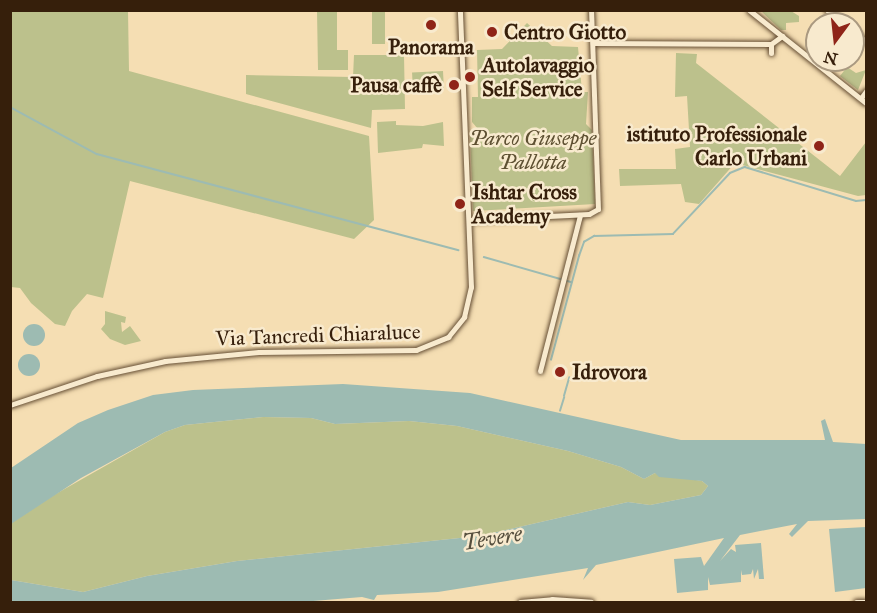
<!DOCTYPE html>
<html>
<head>
<meta charset="utf-8">
<style>
	body { margin:0 }
	#map { position:relative; width:877px; height:613px; overflow:hidden; background:#f5deb3; font-family:"IM FELL Great Primer",serif }
	div>[style] { position:absolute }
	[style*='--x'] { left:calc(var(--x)*1px); top:calc(var(--y)*1px); width:calc(var(--w)*1px); rotate:calc(var(--a)*1deg) }
	.green>* { inset:0; background:#bcc18c; transform-origin:0 0 }
	.water>* { inset:0; background:#9dbbb2 }
	.round { border-radius:50% }
	.stream>* { height:1.5px; margin:-0.75px; padding:0 0.75px; transform-origin:0.75px; border-radius:0.75px; background:#9dbbb2 }
	.roads { filter:drop-shadow(0 0 2px #664f35) drop-shadow(0 0 2px #664f35) }
	.minor>* { height:5px; margin:-2.5px; padding:0 2.5px; transform-origin:2.5px; border-radius:2.5px; background:#f8eace }
	.dots>* { width:16px; height:16px; translate:-50% -50%; box-sizing:border-box; border:3px solid #f8eace; border-radius:50% }
	span { translate:-50% -50%; white-space:nowrap; text-align:center; line-height:1.15; -webkit-text-stroke:5px #f8eace; paint-order:stroke }
	.poi-label { font-size:21px; color:#361f0b; font-weight:700 }
	.left { translate:0 -50%; text-align:left }
	.right { translate:-100% -50%; text-align:right }
	.park-label { font-size:21px; color:#5e5032; font-style:italic }
	.street-label { font-size:21px; color:#361f0b }
	.water-label { font-size:22px; color:#554e3d; font-style:italic }
	.frame { position:absolute; inset:0; border:12px solid #361f0b; pointer-events:none }
	.north { position:absolute; left:805px; top:12px; width:60px; height:60px; box-sizing:border-box; background:#f8eace; border:2px solid #aa9980; border-radius:50%; rotate:195deg; font-size:16px; font-weight:700; line-height:24px; text-align:center; color:#361f0b }
	.north::after { content:''; display:block; margin:auto; width:21px; height:27px; background:#8f2418; clip-path:polygon(50% 0,100% 100%,50% 72%,0 100%) }
</style>
</head>
<body>
<div id="map">
	<div class="green">
		<i style="clip-path:polygon(10px 11px,128px 11px,129px 71px,369px 136px,374px 220px,354px 239px,130px 181px,103px 298px,87px 294px,72px 311px,65px 326px,55px 324px,31px 303px,20px 288px,11px 287px)"></i>
		<i style="clip-path:polygon(317px 11px,337px 11px,337px 50px,348px 50px,348px 70px,318px 70px)"></i>
		<i style="left:372px;top:11px;width:13px;height:33px"></i>
		<i style="clip-path:polygon(761px 11px,791px 11px,799px 16px,799px 22px,786px 23px,786px 30px,781px 30px)"></i>
		<i style="clip-path:polygon(527px 23px,552px 46px,578px 47px,582px 92px,588px 92px,586px 124px,592px 130px,595px 204px,473px 211px,470px 134px,478px 129px,472px 122px,472px 97px,478px 97px,477px 50px,502px 49px)"></i>
		<i style="clip-path:polygon(676px 53px,697px 54px,696px 63px,840px 176px,866px 142px,866px 195px,858px 196px,735px 163px,699px 204px,685px 202px,681px 184px,620px 186px,619px 169px,676px 169px,675px 149px,690px 147px,687px 96px,675px 97px)"></i>
		<i style="clip-path:polygon(354px 55px,404px 55px,405px 109px,372px 110px,371px 128px,246px 94px,246px 75px,353px 77px)"></i>
		<i style="clip-path:polygon(847px 67px,856px 73px,866px 70px,858px 90px,840px 76px)"></i>
		<i style="left:443px;top:71px;width:18px;height:31px;rotate:87deg"></i>
		<i style="clip-path:polygon(396px 121px,396px 125px,423px 126px,443px 122px,444px 146px,423px 144px,422px 148px,378px 153px,377px 122px)"></i>
		<i style="clip-path:polygon(105px 311px,126px 317px,125px 323px,121px 322px,122px 332px,130px 326px,141px 341px,125px 345px,110px 339px,101px 329px,105px 324px)"></i>
		<i style="clip-path:polygon(263px 417px,311px 418px,335px 424px,409px 421px,457px 426px,568px 451px,621px 467px,644px 479px,655px 473px,702px 481px,708px 486px,701px 495px,650px 505px,628px 502px,479px 536px,237px 561px,147px 576px,83px 592px,11px 580px,10px 524px,54px 495px,165px 432px,185px 425px)"></i>
	</div>
	<div class="water">
		<i class="round" style="left:23px;top:324px;width:22px;height:22px"></i>
		<i class="round" style="left:18px;top:354px;width:22px;height:22px"></i>
		<i style="clip-path:polygon(343px 384px,470px 393px,681px 440px,825px 440px,821px 421px,825px 419px,833px 442px,866px 444px,866px 519px,808px 521px,792px 537px,789px 534px,797px 524px,740px 535px,720px 561px,731px 549px,736px 552px,735px 545px,761px 543px,764px 579px,759px 579px,758px 569px,754px 579px,753px 569px,751px 574px,742px 575px,741px 570px,741px 582px,710px 585px,708px 577px,708px 590px,677px 593px,674px 559px,701px 557px,704px 566px,724px 538px,596px 565px,583px 580px,588px 568px,438px 592px,377px 595px,374px 600px,362px 597px,301px 602px,11px 602px,11px 580px,83px 592px,147px 576px,237px 561px,479px 536px,628px 502px,650px 505px,701px 495px,708px 486px,702px 481px,659px 477px,655px 473px,644px 479px,621px 467px,568px 451px,457px 426px,409px 421px,335px 424px,311px 418px,263px 417px,185px 425px,165px 432px,81px 478px,11px 524px,11px 468px,78px 423px,108px 410px,153px 395px,193px 390px)"></i>
		<i style="clip-path:polygon(866px 527px,866px 588px,835px 592px,829px 529px)"></i>
	</div>
	<div class="stream">
		<i style="--x:10;--y:107;--w:99;--a:28.4"></i>
		<i style="--x:97;--y:154;--w:374;--a:14.9"></i>
		<i style="--x:484;--y:257;--w:91;--a:16"></i>
		<i style="--x:551;--y:360;--w:108;--a:-74.9"></i>
		<i style="--x:579;--y:256;--w:15;--a:-70"></i>
		<i style="--x:584;--y:242;--w:12;--a:-31"></i>
		<i style="--x:594;--y:236;--w:79;--a:-1.5"></i>
		<i style="--x:673;--y:234;--w:83;--a:-46.9"></i>
		<i style="--x:730;--y:173;--w:16;--a:-22"></i>
		<i style="--x:745;--y:167;--w:116;--a:17"></i>
		<i style="--x:856;--y:201;--w:10;--a:-6"></i>
		<i style="--x:557;--y:369;--w:7;--a:16"></i>
		<i style="--x:564;--y:396;--w:19;--a:-74"></i>
		<i style="--x:560;--y:411;--w:14;--a:-73"></i>
	</div>
	<div class="roads">
		<div class="minor">
			<i style="--x:749;--y:10;--w:149;--a:38.5"></i>
			<i style="--x:827;--y:10;--w:22;--a:39"></i>
			<i style="--x:853;--y:31;--w:17;--a:40"></i>
			<i style="--x:593;--y:43;--w:178;--a:0.3"></i>
			<i style="--x:771;--y:44;--w:14;--a:-36"></i>
			<i style="--x:771;--y:53;--w:9;--a:-90"></i>
			<i style="--x:861;--y:98;--w:9;--a:-54"></i>
			<i style="--x:469;--y:220;--w:120;--a:-2.9"></i>
			<i style="--x:589;--y:214;--w:10;--a:-29"></i>
			<i style="--x:598;--y:209;--w:199;--a:-92"></i>
			<i style="--x:540;--y:371;--w:161;--a:-75.6"></i>
			<i style="--x:10;--y:405;--w:92;--a:-18.4"></i>
			<i style="--x:97;--y:376;--w:70;--a:-12.4"></i>
			<i style="--x:165;--y:361;--w:94;--a:-5.5"></i>
			<i style="--x:259;--y:352;--w:157;--a:-0.7"></i>
			<i style="--x:416;--y:350;--w:35;--a:-22"></i>
			<i style="--x:448;--y:337;--w:26;--a:-51"></i>
			<i style="--x:464;--y:317;--w:31;--a:-77"></i>
			<i style="--x:471;--y:287;--w:277;--a:-92.3"></i>
			<i style="--x:520;--y:602;--w:32;--a:-5"></i>
			<i style="--x:552;--y:599;--w:39;--a:4"></i>
			<i style="--x:856;--y:602;--w:10;--a:0"></i>
		</div>
	</div>
	<div class="dots">
		<i style="left:431px;top:25px;background:#8f2418"></i>
		<i style="left:492px;top:32px;background:#8f2418"></i>
		<i style="left:470px;top:77px;background:#8f2418"></i>
		<i style="left:454px;top:85px;background:#8f2418"></i>
		<i style="left:819px;top:146px;background:#8f2418"></i>
		<i style="left:460px;top:204px;background:#8f2418"></i>
		<i style="left:560px;top:372px;background:#8f2418"></i>
	</div>
	<div class="poi-label">
		<span class="left" style="left:504px;top:32px">Centro Giotto</span>
		<span style="left:431px;top:47px">Panorama</span>
		<span class="left" style="left:482px;top:77px">Autolavaggio<br>Self Service</span>
		<span class="right" style="left:442px;top:85px">Pausa caffè</span>
		<span class="right" style="left:807px;top:146px">istituto Professionale<br>Carlo Urbani</span>
		<span class="left" style="left:472px;top:204px">Ishtar Cross<br>Academy</span>
		<span class="left" style="left:572px;top:372px">Idrovora</span>
	</div>
	<div class="park-label">
		<span style="left:533px;top:150px">Parco Giuseppe<br>Pallotta</span>
	</div>
	<div class="street-label">
		<span style="left:318px;top:335px;rotate:-2deg">Via Tancredi Chiaraluce</span>
	</div>
	<div class="water-label">
		<span style="left:492px;top:538px;rotate:-9deg">Tevere</span>
	</div>
	<div class="frame"></div>
	<div class="north">N</div>
</div>
</body>
</html>
